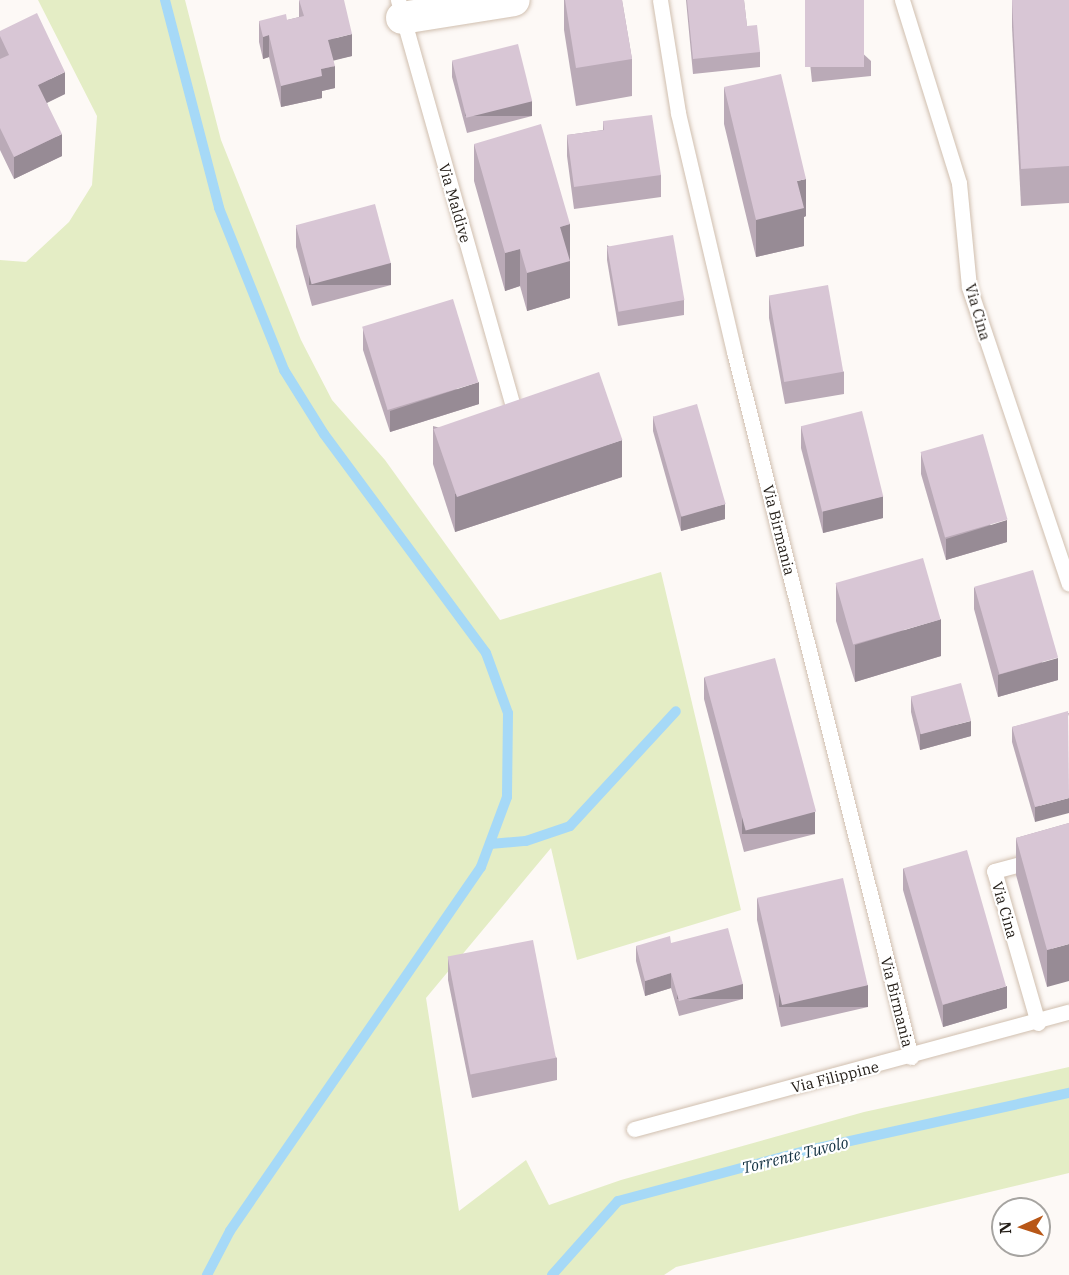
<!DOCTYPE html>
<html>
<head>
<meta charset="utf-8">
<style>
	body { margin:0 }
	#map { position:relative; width:1069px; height:1275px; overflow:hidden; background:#fdf9f6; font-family:"IBM Plex Serif",serif }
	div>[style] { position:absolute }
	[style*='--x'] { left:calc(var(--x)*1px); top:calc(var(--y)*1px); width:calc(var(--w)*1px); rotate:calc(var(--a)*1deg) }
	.green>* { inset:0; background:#e4edc5 }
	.stream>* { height:10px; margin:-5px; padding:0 5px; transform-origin:5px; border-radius:5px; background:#a6d9f7 }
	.roads { filter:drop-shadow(0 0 2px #d0bfaf) drop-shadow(0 0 2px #d0bfaf) }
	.lane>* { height:15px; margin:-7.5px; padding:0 7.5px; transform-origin:7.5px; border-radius:7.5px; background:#fff }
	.street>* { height:32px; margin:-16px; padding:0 16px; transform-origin:16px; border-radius:16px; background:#fff }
	.wall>* { inset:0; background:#baaab7 }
	.shaded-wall>* { inset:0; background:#978b95; transform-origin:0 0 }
	.building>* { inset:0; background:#d8c6d5; transform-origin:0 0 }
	span { translate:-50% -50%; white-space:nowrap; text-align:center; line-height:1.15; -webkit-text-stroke:4.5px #fff; paint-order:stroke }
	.street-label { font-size:15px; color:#211b15 }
	.water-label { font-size:16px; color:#143242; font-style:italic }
	.north { position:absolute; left:991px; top:1197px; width:60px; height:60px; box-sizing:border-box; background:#fff; border:2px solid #a6a4a1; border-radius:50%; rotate:267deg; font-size:16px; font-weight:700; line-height:24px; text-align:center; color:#211b15 }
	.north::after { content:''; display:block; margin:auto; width:21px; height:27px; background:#b85717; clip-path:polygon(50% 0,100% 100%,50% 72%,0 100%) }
</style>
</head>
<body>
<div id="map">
	<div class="green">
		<i style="clip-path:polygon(38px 0,185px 0,221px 140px,301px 340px,332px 400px,385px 460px,500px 620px,661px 572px,741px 910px,577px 960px,551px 848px,426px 998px,459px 1211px,526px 1160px,549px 1205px,621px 1180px,864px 1112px,1069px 1067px,1069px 1173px,676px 1267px,664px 1275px,0 1275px,0 260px,26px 262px,69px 222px,92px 185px,97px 116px)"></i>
	</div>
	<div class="stream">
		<i style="--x:165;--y:0;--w:215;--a:75.4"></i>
		<i style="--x:219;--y:208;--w:175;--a:68.1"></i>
		<i style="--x:284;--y:370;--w:75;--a:58"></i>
		<i style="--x:324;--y:434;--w:272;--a:53.5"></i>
		<i style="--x:486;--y:653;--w:64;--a:69.9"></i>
		<i style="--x:508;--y:713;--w:84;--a:90.7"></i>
		<i style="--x:507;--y:797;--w:75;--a:110.4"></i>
		<i style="--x:481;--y:867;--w:442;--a:124.6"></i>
		<i style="--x:230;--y:1231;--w:50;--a:117.6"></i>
		<i style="--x:490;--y:844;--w:36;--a:-5"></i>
		<i style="--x:526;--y:841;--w:46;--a:-18.8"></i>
		<i style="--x:570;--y:826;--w:156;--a:-47.3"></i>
		<i style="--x:552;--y:1275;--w:99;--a:-48.3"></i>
		<i style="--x:618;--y:1201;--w:198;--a:-15"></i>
		<i style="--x:809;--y:1150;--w:266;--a:-12.4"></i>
	</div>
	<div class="roads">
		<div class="lane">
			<i style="--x:398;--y:0;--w:422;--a:74.2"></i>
			<i style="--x:660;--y:0;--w:114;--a:80.9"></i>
			<i style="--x:678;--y:113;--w:245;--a:76.8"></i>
			<i style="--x:734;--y:352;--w:727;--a:75.91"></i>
			<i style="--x:902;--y:0;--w:192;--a:72.7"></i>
			<i style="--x:959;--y:183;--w:104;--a:84.5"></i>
			<i style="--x:969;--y:287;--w:313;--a:71.4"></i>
			<i style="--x:1038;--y:1023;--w:158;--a:-106.1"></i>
			<i style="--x:994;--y:871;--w:78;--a:-14.9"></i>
			<i style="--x:634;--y:1129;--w:450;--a:-15.1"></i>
		</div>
		<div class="street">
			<i style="--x:402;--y:18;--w:113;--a:-9.1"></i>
		</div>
	</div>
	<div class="wall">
		<i style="clip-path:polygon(299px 0,352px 56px,333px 60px,335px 88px,322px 91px,322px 98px,281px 107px,269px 57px,263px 59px,259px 42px,259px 21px,287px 20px,299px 17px)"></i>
		<i style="clip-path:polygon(564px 0,622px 0,632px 59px,632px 96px,576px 106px,564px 30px)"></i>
		<i style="clip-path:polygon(686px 0,744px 0,747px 26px,760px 52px,760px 67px,693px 74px)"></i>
		<i style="clip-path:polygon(805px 0,871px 61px,871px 76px,812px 82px,805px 15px)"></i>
		<i style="clip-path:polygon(1012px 0,1069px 0,1069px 203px,1021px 206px,1012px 27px)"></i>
		<i style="clip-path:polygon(0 31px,65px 94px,47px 103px,62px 156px,14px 179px,0 150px)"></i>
		<i style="clip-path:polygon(452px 61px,532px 116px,467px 133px,452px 77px)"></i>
		<i style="clip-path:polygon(724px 87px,806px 216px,804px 217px,804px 246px,756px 257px,724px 124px)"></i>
		<i style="clip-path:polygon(603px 121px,661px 175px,661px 197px,574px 209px,567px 156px,567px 135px,603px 130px)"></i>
		<i style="clip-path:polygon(474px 144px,570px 224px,570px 298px,527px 311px,520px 286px,505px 291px,474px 181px)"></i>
		<i style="clip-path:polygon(296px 225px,391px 285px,312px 306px,296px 247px)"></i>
		<i style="clip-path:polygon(607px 245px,684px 300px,684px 315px,618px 326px,607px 260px)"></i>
		<i style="clip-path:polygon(769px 296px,844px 372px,844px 394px,785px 404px,769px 318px)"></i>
		<i style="clip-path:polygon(363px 328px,479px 404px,390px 432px,363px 350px)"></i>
		<i style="clip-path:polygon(653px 416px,725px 519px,681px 531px,653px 431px)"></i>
		<i style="clip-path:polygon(433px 426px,622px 477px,455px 532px,433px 464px)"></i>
		<i style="clip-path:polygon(801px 426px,883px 518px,823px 533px,801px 448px)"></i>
		<i style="clip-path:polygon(921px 452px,1007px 542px,946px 560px,921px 474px)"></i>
		<i style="clip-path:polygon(836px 584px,941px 656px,855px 682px,836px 621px)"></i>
		<i style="clip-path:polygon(974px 587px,1058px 680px,998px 697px,974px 609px)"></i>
		<i style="clip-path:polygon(704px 677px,815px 834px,744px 852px,704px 699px)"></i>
		<i style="clip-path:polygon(911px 697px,971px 736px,920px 750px,911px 712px)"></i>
		<i style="clip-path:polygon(1069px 713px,1035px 822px,1012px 742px,1012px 727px)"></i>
		<i style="clip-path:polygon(1069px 823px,1047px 987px,1016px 875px,1016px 838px)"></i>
		<i style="clip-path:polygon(903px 868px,1007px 1008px,943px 1027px,903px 890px)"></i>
		<i style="clip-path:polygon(757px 898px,868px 1007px,781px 1027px,757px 920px)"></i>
		<i style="clip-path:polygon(671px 943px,743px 999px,679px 1016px,671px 988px,645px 996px,636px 961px,636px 946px)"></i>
		<i style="clip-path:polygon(448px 958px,557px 1058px,557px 1080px,472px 1098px,448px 980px)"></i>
	</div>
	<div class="shaded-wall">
		<i style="clip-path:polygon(352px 34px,352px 56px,328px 62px,328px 40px)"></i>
		<i style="clip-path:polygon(269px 35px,269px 57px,263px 59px,263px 37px)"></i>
		<i style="clip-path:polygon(335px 66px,335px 88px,322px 91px,322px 98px,281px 107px,281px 86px,321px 69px)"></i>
		<i style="clip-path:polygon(65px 72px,65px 94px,38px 107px,38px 85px)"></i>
		<i style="left:532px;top:101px;width:15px;height:67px;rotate:90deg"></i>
		<i style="clip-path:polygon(62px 134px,62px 156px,14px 179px,14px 157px)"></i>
		<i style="clip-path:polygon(806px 179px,806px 216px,804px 217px,804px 246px,756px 257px,756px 220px,797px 181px)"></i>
		<i style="clip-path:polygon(570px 224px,570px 298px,527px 311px,527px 273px,560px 227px)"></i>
		<i style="clip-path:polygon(520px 249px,520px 286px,505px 291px,505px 253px)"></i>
		<i style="left:391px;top:263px;width:22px;height:82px;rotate:90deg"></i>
		<i style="clip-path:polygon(479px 382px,479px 404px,390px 432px,390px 411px)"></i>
		<i style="clip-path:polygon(622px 440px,622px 477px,455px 532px,455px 494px)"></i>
		<i style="clip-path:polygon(883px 496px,883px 518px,823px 533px,823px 511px)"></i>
		<i style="clip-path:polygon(725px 504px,725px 519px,681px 531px,681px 516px)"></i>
		<i style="clip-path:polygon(1007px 520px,1007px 542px,946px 560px,946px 539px)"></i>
		<i style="clip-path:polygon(941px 619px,941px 656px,855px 682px,855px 645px)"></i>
		<i style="clip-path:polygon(1058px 658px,1058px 680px,998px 697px,998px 675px)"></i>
		<i style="clip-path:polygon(971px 721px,971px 736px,920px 750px,920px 734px)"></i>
		<i style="clip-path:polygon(1069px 798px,1069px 813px,1035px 822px,1035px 807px)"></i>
		<i style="left:815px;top:812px;width:22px;height:73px;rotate:90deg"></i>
		<i style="clip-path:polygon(1069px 944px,1069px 981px,1047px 987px,1047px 950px)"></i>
		<i style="clip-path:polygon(671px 973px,671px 988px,645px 996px,645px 981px)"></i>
		<i style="left:743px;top:984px;width:15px;height:66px;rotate:90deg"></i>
		<i style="left:868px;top:985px;width:22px;height:89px;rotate:90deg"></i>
		<i style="clip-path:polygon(1007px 986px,1007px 1008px,943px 1027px,943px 1005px)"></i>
	</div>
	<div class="building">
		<i style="clip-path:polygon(299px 0,344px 0,352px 34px,328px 40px,335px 66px,321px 69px,322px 76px,281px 86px,269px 35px,263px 37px,259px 21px,286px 14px,287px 20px,304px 16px)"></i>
		<i style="clip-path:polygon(565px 0,622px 0,632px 59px,576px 68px)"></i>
		<i style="clip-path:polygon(687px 0,744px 0,747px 26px,757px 25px,760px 52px,693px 59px)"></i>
		<i style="left:805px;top:0;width:59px;height:67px"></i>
		<i style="clip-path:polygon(1012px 0,1069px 0,1069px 166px,1021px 169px)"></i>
		<i style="clip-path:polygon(37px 13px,65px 72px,38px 85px,62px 134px,14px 157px,0 128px,0 59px,9px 55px,0 36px,0 31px)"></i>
		<i style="left:518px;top:44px;width:59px;height:68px;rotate:76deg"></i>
		<i style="clip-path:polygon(781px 74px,806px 179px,797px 181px,804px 208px,756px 220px,724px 87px)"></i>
		<i style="clip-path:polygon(652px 115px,661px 175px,574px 187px,567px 135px,604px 130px,603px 121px)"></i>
		<i style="clip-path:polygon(541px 124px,570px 224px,560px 227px,570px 261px,527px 273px,520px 249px,505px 253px,474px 144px)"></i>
		<i style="left:375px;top:204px;width:61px;height:82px;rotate:75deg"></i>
		<i style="left:673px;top:235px;width:66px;height:67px;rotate:80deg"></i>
		<i style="left:828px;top:285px;width:88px;height:60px;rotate:80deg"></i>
		<i style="left:453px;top:299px;width:87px;height:95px;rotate:73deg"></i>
		<i style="left:599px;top:372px;width:72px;height:175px;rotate:71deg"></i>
		<i style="left:697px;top:404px;width:104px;height:46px;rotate:74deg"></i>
		<i style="left:862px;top:411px;width:88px;height:63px;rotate:76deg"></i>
		<i style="left:983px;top:434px;width:89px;height:65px;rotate:74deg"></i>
		<i style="left:923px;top:558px;width:64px;height:91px;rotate:74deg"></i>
		<i style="left:1033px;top:570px;width:91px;height:61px;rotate:74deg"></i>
		<i style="left:775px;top:658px;width:159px;height:73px;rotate:75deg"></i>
		<i style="left:961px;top:683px;width:39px;height:52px;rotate:75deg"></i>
		<i style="clip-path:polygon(1068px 711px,1069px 798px,1035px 807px,1012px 727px)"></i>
		<i style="clip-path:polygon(1069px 823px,1069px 944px,1047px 950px,1016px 838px)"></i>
		<i style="left:967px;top:850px;width:142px;height:66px;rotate:74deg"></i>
		<i style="left:843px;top:878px;width:110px;height:88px;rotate:77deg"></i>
		<i style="clip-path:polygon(728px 928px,743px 984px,679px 1001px,671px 973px,645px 981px,636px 946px,670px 936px,671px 943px)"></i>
		<i style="left:533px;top:940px;width:120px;height:87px;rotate:79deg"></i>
	</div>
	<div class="street-label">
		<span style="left:455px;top:203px;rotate:74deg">Via Maldive</span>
		<span style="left:978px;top:312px;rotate:74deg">Via Cina</span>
		<span style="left:779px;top:530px;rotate:76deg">Via Birmania</span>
		<span style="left:1005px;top:910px;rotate:74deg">Via Cina</span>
		<span style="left:897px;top:1002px;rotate:76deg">Via Birmania</span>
		<span style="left:835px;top:1077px;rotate:-14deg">Via Filippine</span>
	</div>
	<div class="water-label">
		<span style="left:795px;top:1155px;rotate:-14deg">Torrente Tuvolo</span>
	</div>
	<div class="north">N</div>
</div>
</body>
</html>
